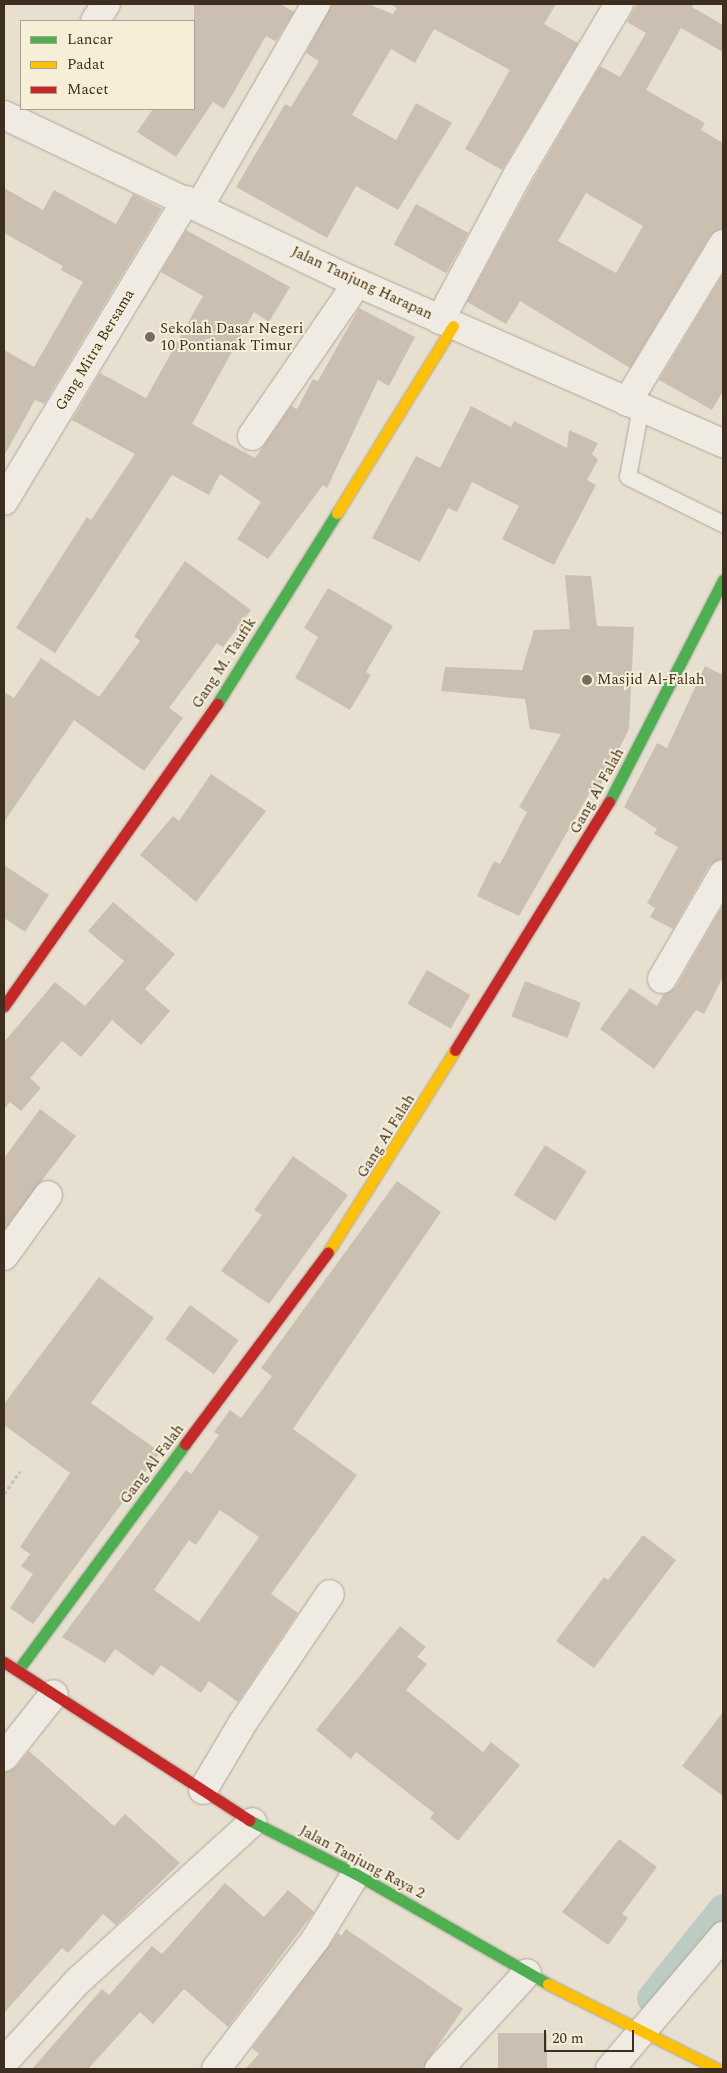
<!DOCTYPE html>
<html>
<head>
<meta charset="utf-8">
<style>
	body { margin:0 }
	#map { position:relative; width:727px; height:2073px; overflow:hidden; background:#e7e0d1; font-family:Spectral,serif }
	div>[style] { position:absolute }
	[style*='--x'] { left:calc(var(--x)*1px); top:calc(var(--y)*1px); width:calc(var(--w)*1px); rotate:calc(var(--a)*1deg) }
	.canal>* { height:31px; margin:-15.5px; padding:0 15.5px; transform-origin:15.5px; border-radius:15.5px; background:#bcccc2 }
	.building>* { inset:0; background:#cbbfb2; transform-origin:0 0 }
	.path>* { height:3px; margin-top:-1.5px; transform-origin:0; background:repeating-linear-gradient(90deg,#c8c2b9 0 4px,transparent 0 6.5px) }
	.roads { filter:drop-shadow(0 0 1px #ada599) drop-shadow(0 0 1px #ada599) }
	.lane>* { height:16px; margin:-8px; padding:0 8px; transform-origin:8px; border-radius:8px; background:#efebe3 }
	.street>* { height:28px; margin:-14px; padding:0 14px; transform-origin:14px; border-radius:14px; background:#efebe3 }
	.fast>* { height:11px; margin:-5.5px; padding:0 5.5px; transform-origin:5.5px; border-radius:5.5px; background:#4caf50 }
	.slow>* { height:11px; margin:-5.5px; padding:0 5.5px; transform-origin:5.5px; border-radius:5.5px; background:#ffc107 }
	.jam>* { height:11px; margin:-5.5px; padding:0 5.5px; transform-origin:5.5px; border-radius:5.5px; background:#c62828 }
	.dots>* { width:14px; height:14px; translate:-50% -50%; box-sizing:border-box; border:2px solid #f7eed8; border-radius:50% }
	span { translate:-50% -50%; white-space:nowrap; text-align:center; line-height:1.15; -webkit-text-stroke:4px #f7eed8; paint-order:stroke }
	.street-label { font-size:15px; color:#3d2e20 }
	.poi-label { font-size:15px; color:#3d2e20 }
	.left { translate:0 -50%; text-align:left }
	.frame { position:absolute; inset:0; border:5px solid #3d2e20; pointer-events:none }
	.legend { position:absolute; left:20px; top:20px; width:175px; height:90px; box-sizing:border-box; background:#f7eed8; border:1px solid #ada18e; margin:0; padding:6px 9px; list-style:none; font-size:15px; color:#3d2e20 }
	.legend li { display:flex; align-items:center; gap:10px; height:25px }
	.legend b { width:25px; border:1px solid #ada18e }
	.scale { position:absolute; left:544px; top:2030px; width:90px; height:22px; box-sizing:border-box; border:2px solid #3d2e20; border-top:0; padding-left:6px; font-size:15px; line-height:18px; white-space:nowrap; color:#3d2e20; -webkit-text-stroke:4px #f7eed8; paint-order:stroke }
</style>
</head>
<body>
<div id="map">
	<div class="canal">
		<i style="--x:652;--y:1998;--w:114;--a:-51.4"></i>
	</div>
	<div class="building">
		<i style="clip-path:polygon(194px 4px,280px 4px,294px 12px,278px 38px,275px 41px,266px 36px,224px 109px,213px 102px,176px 157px,137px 132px,153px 109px,194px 109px)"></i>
		<i style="clip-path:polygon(332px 4px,368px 4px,393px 14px,397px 8px,390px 4px,556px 4px,544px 24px,578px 43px,502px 170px,465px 149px,510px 70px,434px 29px,415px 63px,391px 49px,352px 115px,396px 140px,416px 103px,452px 123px,398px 210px,356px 186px,327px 238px,236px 187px,285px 104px,291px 107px,319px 61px,306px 53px)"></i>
		<i style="clip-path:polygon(evenodd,637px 4px,694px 4px,692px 7px,723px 25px,723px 52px,681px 28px,646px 90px,705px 123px,701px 130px,723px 143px,723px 228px,710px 236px,630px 368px,520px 301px,506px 324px,467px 302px,532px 182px,600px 66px,620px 77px,646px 33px,627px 22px,637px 4px,586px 193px,643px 226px,616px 273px,558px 241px,586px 193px)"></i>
		<i style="clip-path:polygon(4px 188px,43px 210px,54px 190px,116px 224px,133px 194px,162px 209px,44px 404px,35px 400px,4px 456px,4px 350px,34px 367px,83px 282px,61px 270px,63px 266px,4px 233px)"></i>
		<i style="left:416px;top:204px;width:60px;height:46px;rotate:29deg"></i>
		<i style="clip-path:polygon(186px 230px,290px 287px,269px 322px,254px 312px,192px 424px,255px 458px,291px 406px,297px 409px,313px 379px,318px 381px,359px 308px,415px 337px,389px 386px,378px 380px,327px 488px,323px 485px,268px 559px,237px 539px,261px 502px,220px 474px,209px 495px,172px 475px,55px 653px,16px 628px,87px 517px,91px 520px,135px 454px,72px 420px,100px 373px,146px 398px,203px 296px,161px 272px)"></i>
		<i style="clip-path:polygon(723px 274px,723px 391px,712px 410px,659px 380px)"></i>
		<i style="clip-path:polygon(471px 406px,511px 427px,514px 421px,567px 448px,569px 430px,598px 443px,592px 454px,598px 460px,587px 480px,596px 485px,554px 565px,502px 539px,519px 506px,472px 482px,457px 512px,448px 508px,420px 562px,372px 538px,416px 456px,440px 468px)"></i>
		<i style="clip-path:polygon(185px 561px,251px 610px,223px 647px,217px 643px,169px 708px,183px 718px,144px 771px,74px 720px,4px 822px,4px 692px,14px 698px,41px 658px,99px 697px,140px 641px,134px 636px)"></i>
		<i style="clip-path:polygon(565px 575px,591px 576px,597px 626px,634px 627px,629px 729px,598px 790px,593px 787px,519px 916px,477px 896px,494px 861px,500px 864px,527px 812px,519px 807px,561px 734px,530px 729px,525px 699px,441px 691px,445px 667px,522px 670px,534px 630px,570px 629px)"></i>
		<i style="clip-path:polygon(328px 588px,393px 626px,366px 672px,371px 675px,350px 710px,295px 678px,318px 637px,304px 628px)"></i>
		<i style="clip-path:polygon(705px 666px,723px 675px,723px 858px,709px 866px,673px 929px,650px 917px,655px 908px,647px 903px,678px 847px,654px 834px,657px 829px,624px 807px,657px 743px,667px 748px)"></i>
		<i style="clip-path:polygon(211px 774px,266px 811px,196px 902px,140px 855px,173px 816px,179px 821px)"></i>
		<i style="clip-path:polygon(4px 865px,49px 895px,25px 932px,4px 918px)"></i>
		<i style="clip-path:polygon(113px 902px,175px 954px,145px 989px,170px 1011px,141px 1045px,112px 1020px,81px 1057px,62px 1041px,30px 1078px,41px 1088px,21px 1111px,10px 1102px,4px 1109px,4px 1042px,55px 982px,85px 1006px,124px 961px,88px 931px)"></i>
		<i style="clip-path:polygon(723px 905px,723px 977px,704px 1014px,696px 1010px,654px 1069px,600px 1029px,630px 988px,657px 1006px,663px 995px,676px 987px)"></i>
		<i style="left:427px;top:970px;width:50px;height:39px;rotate:30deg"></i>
		<i style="left:525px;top:981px;width:60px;height:38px;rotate:21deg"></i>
		<i style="clip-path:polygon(40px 1109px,76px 1136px,4px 1230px,4px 1158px)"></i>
		<i style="left:545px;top:1145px;width:49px;height:59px;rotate:32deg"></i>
		<i style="clip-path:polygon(293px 1156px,348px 1195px,269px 1304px,221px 1271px,262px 1215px,254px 1210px)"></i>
		<i style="clip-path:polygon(evenodd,397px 1181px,441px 1212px,293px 1429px,357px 1475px,271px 1594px,298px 1613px,238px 1702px,209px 1681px,201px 1693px,161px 1665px,153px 1676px,115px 1649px,105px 1663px,62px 1637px,186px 1470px,191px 1474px,219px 1435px,214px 1432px,230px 1410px,241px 1418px,272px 1376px,261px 1368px,397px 1181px,220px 1510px,259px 1537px,199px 1622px,154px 1590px,189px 1540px,196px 1545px,220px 1510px)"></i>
		<i style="clip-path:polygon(99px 1277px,154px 1318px,91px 1403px,160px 1452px,33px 1624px,10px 1608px,33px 1574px,21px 1566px,30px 1554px,20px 1547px,70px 1473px,4px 1425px,4px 1404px)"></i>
		<i style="left:190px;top:1305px;width:60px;height:42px;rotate:36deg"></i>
		<i style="clip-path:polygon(643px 1535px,676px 1560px,594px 1668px,556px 1641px,604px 1577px,608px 1580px)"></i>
		<i style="clip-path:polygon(400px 1626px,426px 1647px,417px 1657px,427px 1664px,406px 1690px,483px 1752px,491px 1742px,520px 1765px,458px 1841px,430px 1818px,434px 1813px,356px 1752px,351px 1759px,316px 1730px)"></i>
		<i style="clip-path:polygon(723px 1712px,723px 1796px,682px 1766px)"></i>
		<i style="clip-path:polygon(29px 1751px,114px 1826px,125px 1814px,180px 1863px,116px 1925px,103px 1914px,68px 1953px,62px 1948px,4px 2013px,4px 1772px,16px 1767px)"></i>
		<i style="clip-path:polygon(619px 1839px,657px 1867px,622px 1914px,628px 1918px,608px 1945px,562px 1912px)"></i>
		<i style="clip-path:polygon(225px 1883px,264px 1917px,288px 1890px,314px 1912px,228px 2027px,184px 1989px,153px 2024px,140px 2012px,88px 2069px,32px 2069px,102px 1989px,109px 1995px,152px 1946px,162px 1954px)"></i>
		<i style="clip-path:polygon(346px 1929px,463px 2009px,422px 2069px,245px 2069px,259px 2054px,252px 2048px,338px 1933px,341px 1936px)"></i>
		<i style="left:547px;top:2033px;width:36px;height:49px;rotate:90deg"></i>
	</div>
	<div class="path">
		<i style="--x:4;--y:1494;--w:28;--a:-55"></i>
	</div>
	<div class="roads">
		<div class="lane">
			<i style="--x:641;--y:408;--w:70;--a:100.7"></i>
			<i style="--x:628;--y:477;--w:106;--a:26.3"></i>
		</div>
		<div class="street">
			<i style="--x:95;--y:21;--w:20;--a:-57"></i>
			<i style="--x:4;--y:115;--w:374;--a:25.5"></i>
			<i style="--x:342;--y:276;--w:416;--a:23.7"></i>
			<i style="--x:200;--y:205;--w:232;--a:-60"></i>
			<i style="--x:440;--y:320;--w:166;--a:-61.9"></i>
			<i style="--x:518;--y:174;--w:198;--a:-59.3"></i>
			<i style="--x:627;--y:402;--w:185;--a:-58.7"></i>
			<i style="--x:252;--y:436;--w:186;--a:-55.5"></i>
			<i style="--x:4;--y:501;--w:352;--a:-58.8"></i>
			<i style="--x:662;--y:979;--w:121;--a:-59.8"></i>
			<i style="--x:4;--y:1256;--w:75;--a:-54.2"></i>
			<i style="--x:4;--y:1757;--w:80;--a:-51.6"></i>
			<i style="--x:203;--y:1790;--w:80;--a:-59.3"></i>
			<i style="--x:244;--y:1721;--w:153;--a:-55.9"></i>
			<i style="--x:4;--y:2062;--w:110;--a:-47.6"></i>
			<i style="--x:78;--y:1981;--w:236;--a:-42.3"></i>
			<i style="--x:216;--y:2069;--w:163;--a:-52.5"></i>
			<i style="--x:315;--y:1940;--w:78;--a:-58.2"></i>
			<i style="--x:439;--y:2069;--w:130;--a:-47.5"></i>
			<i style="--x:610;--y:2069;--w:175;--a:-49.6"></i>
		</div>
		<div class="fast">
			<i style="--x:217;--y:704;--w:226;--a:-57.9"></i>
			<i style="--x:609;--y:802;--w:250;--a:-62.8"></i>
			<i style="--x:18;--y:1670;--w:281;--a:-53.5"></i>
			<i style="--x:249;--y:1820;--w:120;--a:26.8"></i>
			<i style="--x:356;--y:1874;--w:221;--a:29.8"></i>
		</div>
		<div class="slow">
			<i style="--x:337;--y:513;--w:220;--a:-58.2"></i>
			<i style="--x:328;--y:1252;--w:239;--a:-57.8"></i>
			<i style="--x:548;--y:1984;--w:190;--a:26.6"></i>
		</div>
		<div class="jam">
			<i style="--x:4;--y:1006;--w:370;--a:-54.8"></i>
			<i style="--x:455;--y:1050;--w:292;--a:-58.2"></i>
			<i style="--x:185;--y:1444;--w:239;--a:-53.3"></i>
			<i style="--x:4;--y:1662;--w:292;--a:32.8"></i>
		</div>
	</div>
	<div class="dots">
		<i style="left:150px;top:337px;background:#786c5e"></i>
		<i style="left:587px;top:680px;background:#786c5e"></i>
	</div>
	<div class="street-label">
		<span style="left:362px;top:283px;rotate:25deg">Jalan Tanjung Harapan</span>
		<span style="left:95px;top:350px;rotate:-59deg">Gang Mitra Bersama</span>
		<span style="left:224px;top:663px;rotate:-57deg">Gang M. Taufik</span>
		<span style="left:597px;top:791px;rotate:-61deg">Gang Al Falah</span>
		<span style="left:386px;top:1136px;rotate:-58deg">Gang Al Falah</span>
		<span style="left:152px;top:1464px;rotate:-53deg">Gang Al Falah</span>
		<span style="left:362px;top:1862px;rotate:28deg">Jalan Tanjung Raya 2</span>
	</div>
	<div class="poi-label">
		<span class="left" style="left:160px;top:337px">Sekolah Dasar Negeri<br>10 Pontianak Timur</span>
		<span class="left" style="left:597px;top:680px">Masjid Al-Falah</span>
	</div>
	<div class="frame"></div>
	<ul class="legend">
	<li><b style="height:6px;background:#4caf50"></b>Lancar</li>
	<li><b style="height:6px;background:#ffc107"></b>Padat</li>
	<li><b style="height:6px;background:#c62828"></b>Macet</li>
	</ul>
	<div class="scale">20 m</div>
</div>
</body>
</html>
